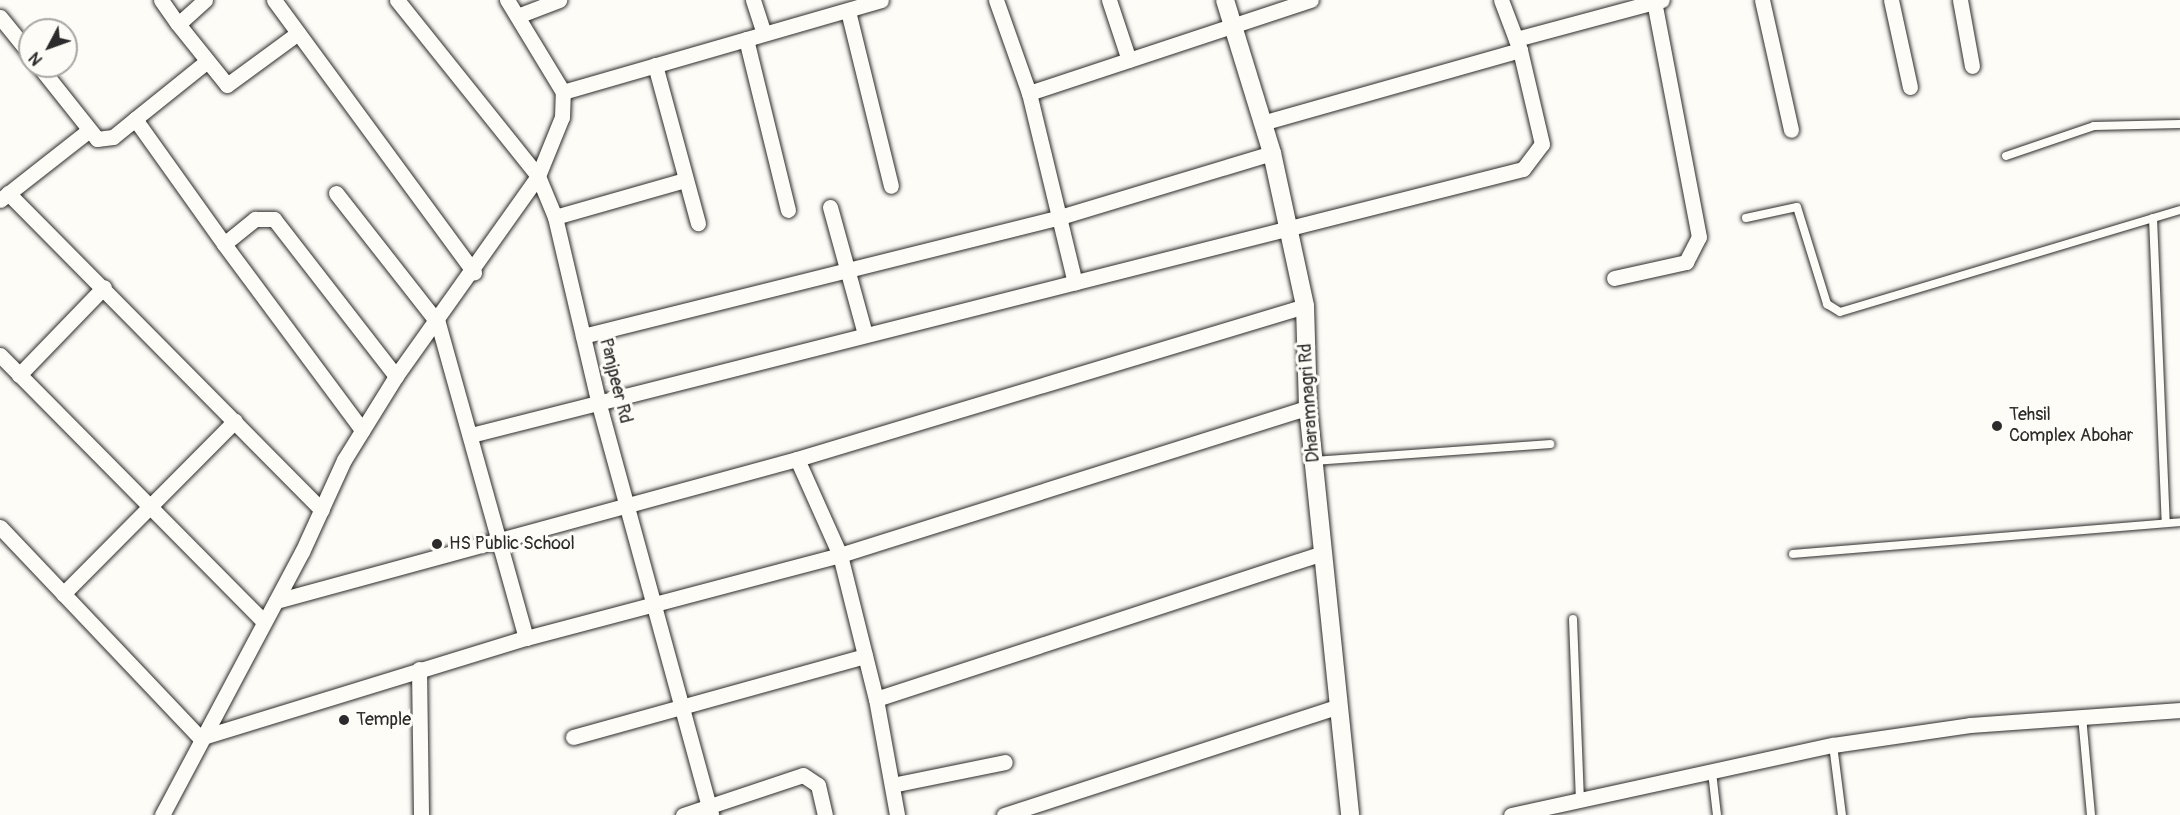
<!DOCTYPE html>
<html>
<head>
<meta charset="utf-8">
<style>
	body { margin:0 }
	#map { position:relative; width:2180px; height:815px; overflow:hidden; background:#fdfcf7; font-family:Pangolin,sans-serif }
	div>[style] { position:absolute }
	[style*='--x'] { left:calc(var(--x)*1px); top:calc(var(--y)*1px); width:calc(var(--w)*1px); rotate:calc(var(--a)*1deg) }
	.roads { filter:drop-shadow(0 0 2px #2b2b2b) drop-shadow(0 0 2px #2b2b2b) }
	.service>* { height:8px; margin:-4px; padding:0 4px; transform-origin:4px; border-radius:4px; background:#fdfcf7 }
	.minor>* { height:15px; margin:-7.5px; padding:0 7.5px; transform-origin:7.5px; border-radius:7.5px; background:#fdfcf7 }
	.tertiary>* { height:18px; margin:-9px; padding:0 9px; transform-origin:9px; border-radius:9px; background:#fdfcf7 }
	.dots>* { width:16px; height:16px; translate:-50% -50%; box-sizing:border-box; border:3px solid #fdfcf7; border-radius:50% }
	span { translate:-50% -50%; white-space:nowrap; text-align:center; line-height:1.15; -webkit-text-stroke:6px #fdfcf7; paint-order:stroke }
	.street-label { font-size:18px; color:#2b2b2b }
	.poi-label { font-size:18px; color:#2b2b2b }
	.left { translate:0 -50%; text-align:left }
	.north { position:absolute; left:18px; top:18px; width:60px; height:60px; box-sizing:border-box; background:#fdfcf7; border:2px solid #a9a8a5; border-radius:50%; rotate:229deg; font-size:16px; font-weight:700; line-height:24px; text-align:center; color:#2b2b2b }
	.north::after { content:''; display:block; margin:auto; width:21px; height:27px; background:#2b2b2b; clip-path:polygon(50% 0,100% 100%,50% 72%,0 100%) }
</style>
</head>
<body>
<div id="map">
	<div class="roads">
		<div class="service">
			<i style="--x:2006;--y:156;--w:93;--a:-18.8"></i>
			<i style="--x:2094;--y:126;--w:86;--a:-1.3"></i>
			<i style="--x:1746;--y:218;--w:52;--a:-12.2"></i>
			<i style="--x:1797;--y:207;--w:102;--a:72.8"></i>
			<i style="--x:1827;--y:304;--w:15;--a:32"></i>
			<i style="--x:1840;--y:312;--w:355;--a:-16.7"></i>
			<i style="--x:2153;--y:218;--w:305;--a:87.6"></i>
			<i style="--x:1314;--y:461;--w:237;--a:-4.1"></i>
			<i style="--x:1793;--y:554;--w:388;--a:-4.7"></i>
			<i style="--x:1573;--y:619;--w:180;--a:87.8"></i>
			<i style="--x:2082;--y:716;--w:99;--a:84.8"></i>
			<i style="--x:1833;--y:745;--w:71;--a:82.7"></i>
			<i style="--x:1712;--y:772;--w:43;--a:83.4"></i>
		</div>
		<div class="minor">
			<i style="--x:161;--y:0;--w:29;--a:55"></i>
			<i style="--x:205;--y:0;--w:36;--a:138"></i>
			<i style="--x:178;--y:24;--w:78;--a:51.2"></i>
			<i style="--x:227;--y:85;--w:88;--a:-36.2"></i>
			<i style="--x:274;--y:0;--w:338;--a:53.7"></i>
			<i style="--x:397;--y:0;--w:226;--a:51.3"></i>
			<i style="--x:538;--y:176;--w:44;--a:67.5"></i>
			<i style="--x:555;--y:217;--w:189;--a:76.8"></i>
			<i style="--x:598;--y:401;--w:429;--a:74.7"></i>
			<i style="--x:753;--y:0;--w:35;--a:72"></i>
			<i style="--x:996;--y:0;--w:99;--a:70.5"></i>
			<i style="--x:1029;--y:93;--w:195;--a:76.4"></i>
			<i style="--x:1109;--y:0;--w:63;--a:71.6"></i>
			<i style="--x:1762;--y:0;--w:133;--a:77.4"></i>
			<i style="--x:1891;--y:0;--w:89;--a:77.7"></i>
			<i style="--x:1960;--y:0;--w:67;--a:79.7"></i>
			<i style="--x:848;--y:11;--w:180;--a:76.2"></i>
			<i style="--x:520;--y:15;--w:42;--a:-21"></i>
			<i style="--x:0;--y:17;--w:48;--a:51"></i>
			<i style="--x:746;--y:39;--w:176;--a:76.2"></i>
			<i style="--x:1516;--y:39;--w:151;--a:-15"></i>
			<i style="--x:655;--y:65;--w:164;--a:74.8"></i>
			<i style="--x:39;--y:66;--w:93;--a:51.5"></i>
			<i style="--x:97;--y:139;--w:16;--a:-7"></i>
			<i style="--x:113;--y:137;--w:28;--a:-39"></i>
			<i style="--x:135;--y:119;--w:153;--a:54.5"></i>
			<i style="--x:224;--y:244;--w:40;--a:-39"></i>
			<i style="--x:255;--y:219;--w:19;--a:0"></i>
			<i style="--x:274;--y:219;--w:199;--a:52.2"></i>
			<i style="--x:563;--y:92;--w:331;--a:-16.1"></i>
			<i style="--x:1029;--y:93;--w:297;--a:-18.3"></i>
			<i style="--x:135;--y:119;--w:90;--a:-38.7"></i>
			<i style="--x:1262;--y:123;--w:268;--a:-15.8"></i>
			<i style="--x:8;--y:193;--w:446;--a:45.3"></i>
			<i style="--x:336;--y:193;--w:165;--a:51.9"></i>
			<i style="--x:438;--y:323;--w:327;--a:74.4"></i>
			<i style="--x:0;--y:200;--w:112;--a:-38.1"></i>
			<i style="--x:830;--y:207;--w:132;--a:74.6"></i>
			<i style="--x:555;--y:217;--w:135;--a:-15.9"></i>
			<i style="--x:224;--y:244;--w:232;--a:53.4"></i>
			<i style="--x:1614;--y:278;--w:74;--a:-12.5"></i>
			<i style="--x:1686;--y:262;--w:28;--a:-63"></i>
			<i style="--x:1699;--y:237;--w:241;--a:-100.8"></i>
			<i style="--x:583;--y:336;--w:492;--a:-14"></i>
			<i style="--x:1060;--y:217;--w:221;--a:-16.8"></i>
			<i style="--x:0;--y:355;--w:373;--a:45.3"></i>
			<i style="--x:19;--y:375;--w:122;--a:-46"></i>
			<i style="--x:471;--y:435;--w:1085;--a:-14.19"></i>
			<i style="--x:1523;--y:169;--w:31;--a:-53"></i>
			<i style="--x:1542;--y:144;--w:97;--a:-103.2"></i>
			<i style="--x:1520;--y:50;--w:53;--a:-110.8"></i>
			<i style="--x:797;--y:459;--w:105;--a:65.9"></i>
			<i style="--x:840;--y:555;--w:148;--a:76"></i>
			<i style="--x:876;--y:699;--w:118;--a:79.7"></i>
			<i style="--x:0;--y:527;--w:291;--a:46.5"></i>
			<i style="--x:200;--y:738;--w:341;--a:-17.1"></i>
			<i style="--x:526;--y:638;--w:325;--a:-14.8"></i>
			<i style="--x:840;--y:555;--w:491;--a:-17.5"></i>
			<i style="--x:63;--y:594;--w:244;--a:-45.2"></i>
			<i style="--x:276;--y:601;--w:540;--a:-15.25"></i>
			<i style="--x:797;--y:459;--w:531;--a:-16.76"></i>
			<i style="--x:419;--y:669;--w:146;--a:89.2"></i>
			<i style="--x:876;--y:699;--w:469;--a:-18.1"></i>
			<i style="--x:573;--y:737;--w:303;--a:-15.5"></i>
			<i style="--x:892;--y:785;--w:115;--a:-11.5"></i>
			<i style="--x:162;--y:815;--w:298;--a:-62"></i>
			<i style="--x:302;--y:552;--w:101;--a:-65.5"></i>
			<i style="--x:344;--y:460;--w:99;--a:-58.2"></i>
			<i style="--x:396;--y:376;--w:245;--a:-54.6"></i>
			<i style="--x:538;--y:176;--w:64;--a:-67.9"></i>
			<i style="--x:562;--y:117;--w:25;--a:-88"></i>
			<i style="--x:563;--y:92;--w:108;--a:-121.3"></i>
			<i style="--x:683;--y:815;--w:126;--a:-18.4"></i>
			<i style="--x:803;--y:775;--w:18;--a:34"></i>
			<i style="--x:818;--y:785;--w:31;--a:77"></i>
			<i style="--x:1004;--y:815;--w:352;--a:-18"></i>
			<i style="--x:1511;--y:815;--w:330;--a:-12.3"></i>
			<i style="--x:1833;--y:745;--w:138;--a:-8.3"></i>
			<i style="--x:1970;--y:725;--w:211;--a:-4.1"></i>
		</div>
		<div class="tertiary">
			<i style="--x:1225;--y:0;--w:160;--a:72.9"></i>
			<i style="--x:1272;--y:153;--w:157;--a:77.8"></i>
			<i style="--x:1305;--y:306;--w:101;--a:88.3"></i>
			<i style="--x:1308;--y:407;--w:410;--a:84.1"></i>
		</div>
	</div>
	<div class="dots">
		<i style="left:1997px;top:426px;background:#2b2b2b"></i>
		<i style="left:437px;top:544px;background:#2b2b2b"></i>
		<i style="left:344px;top:720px;background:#2b2b2b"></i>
	</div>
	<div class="street-label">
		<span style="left:615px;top:381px;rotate:76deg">Panjpeer Rd</span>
		<span style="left:1310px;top:403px;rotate:-94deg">Dharamnagri Rd</span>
	</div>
	<div class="poi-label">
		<span class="left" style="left:2009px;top:426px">Tehsil<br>Complex Abohar</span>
		<span class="left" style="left:449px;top:544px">HS Public School</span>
		<span class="left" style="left:356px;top:720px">Temple</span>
	</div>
	<div class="north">N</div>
</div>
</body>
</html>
